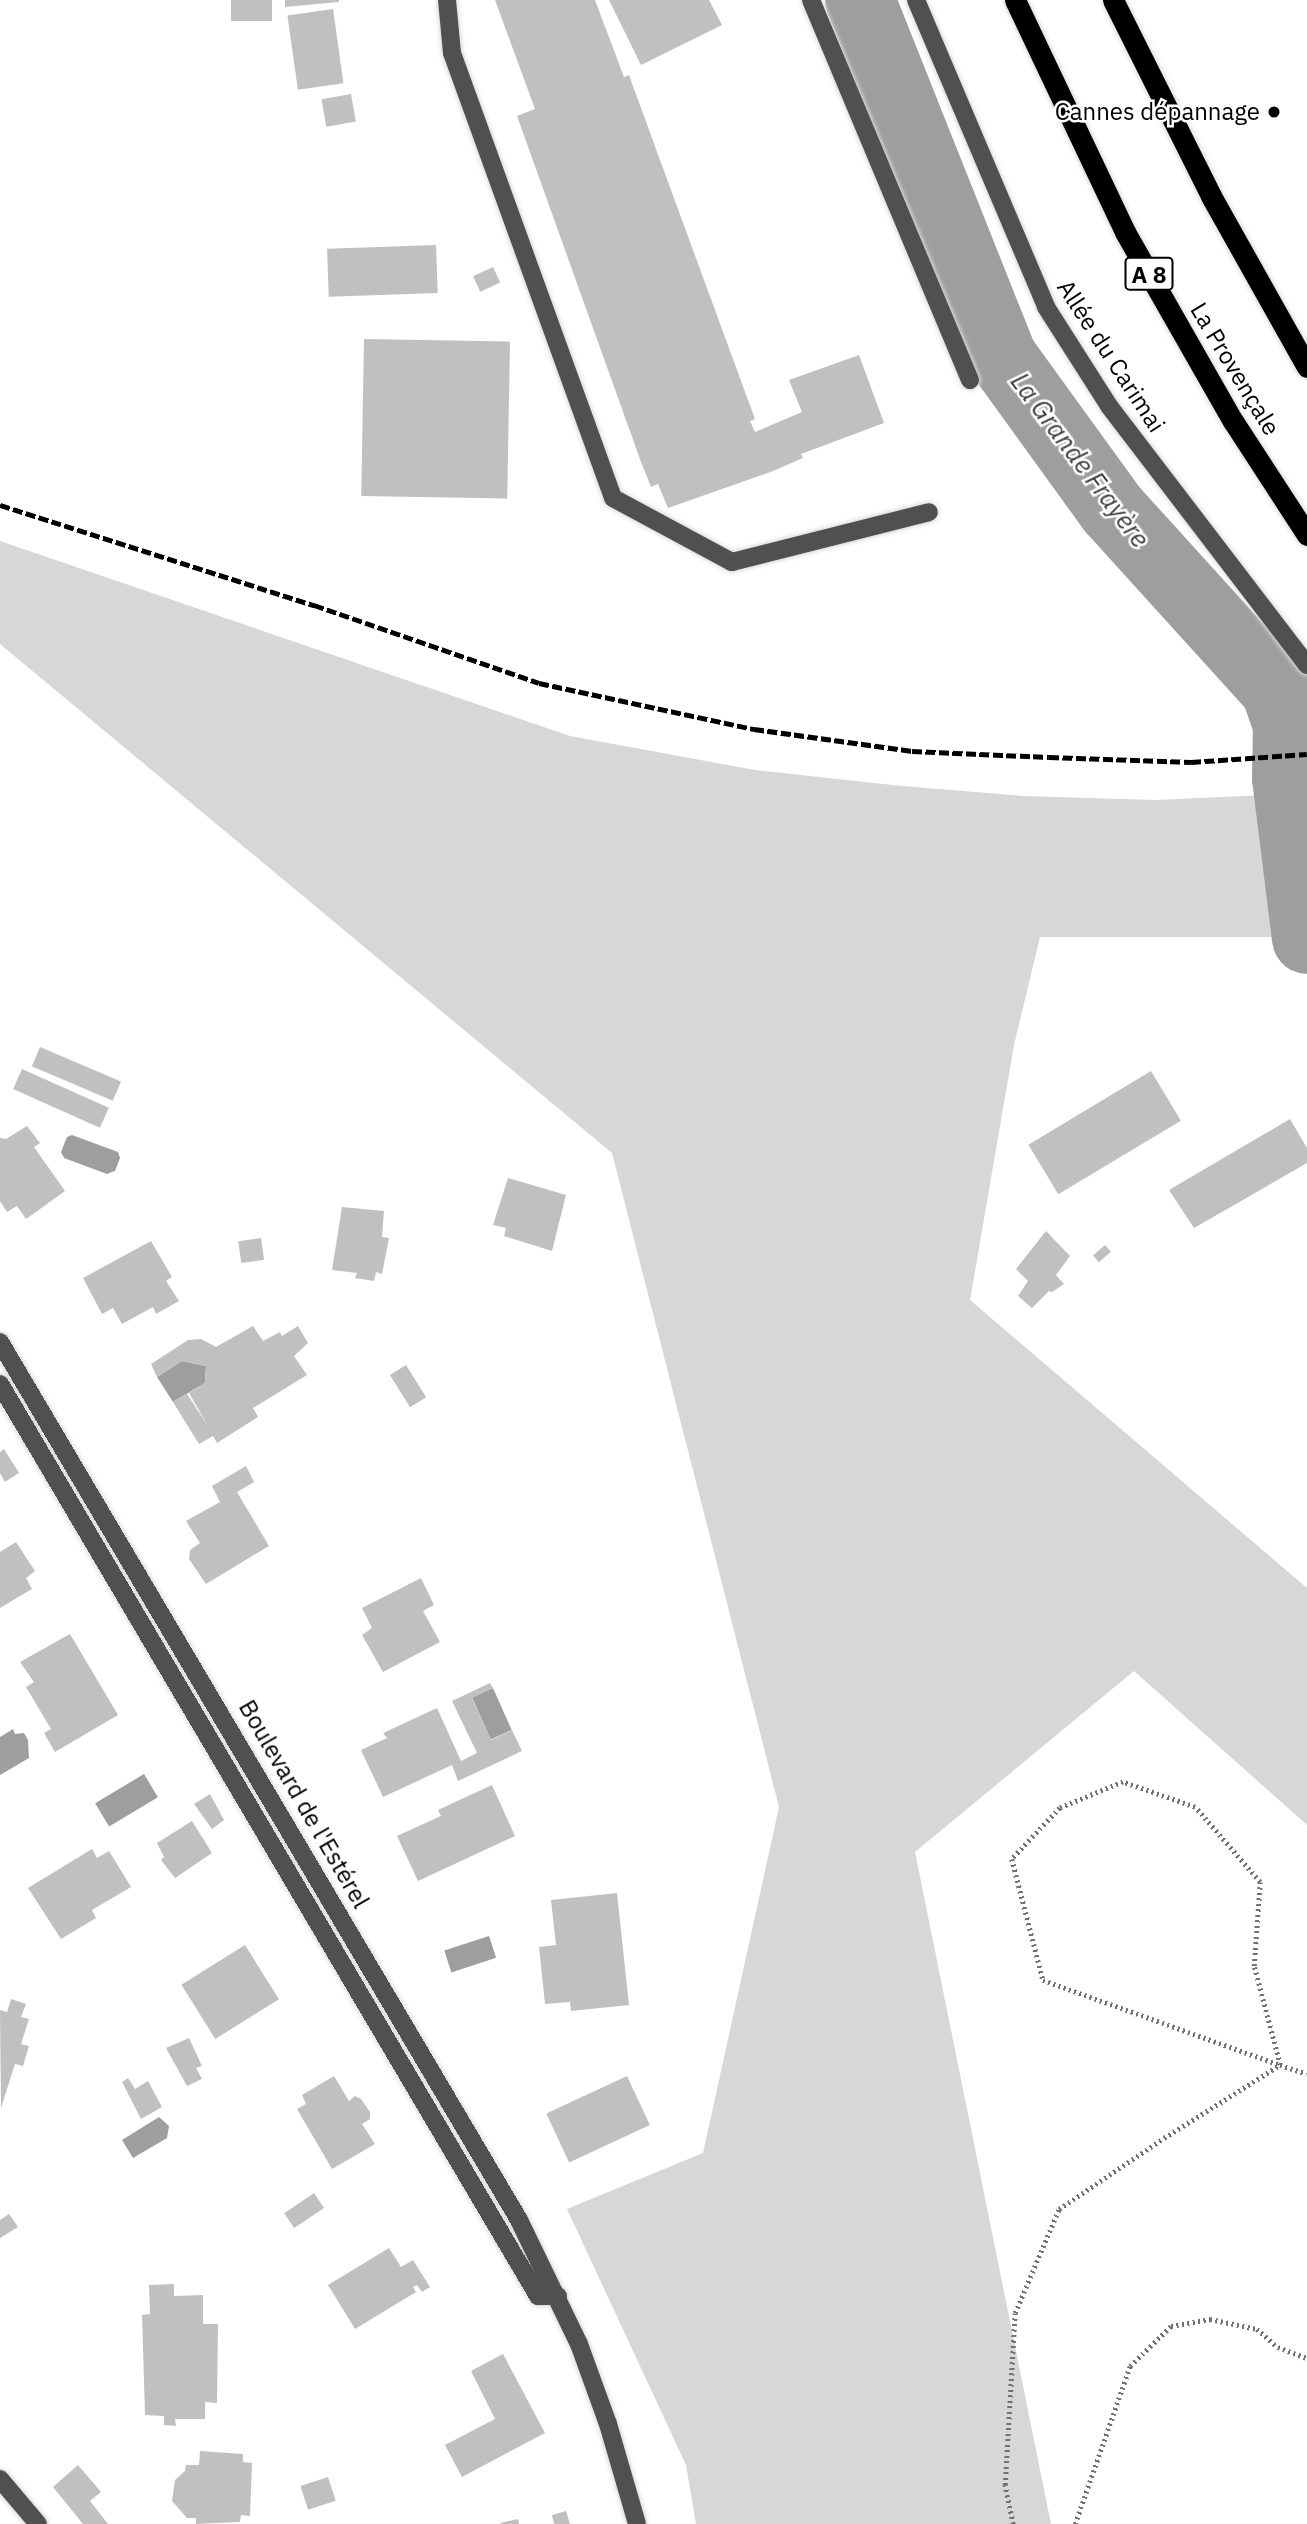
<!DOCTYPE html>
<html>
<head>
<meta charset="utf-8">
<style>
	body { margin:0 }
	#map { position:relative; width:1307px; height:2524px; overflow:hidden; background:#fff; font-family:"IBM Plex Sans",sans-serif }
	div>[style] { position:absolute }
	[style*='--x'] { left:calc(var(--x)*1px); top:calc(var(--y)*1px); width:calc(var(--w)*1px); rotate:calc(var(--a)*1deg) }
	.green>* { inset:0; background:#d7d7d7 }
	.water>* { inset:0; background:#9e9e9e; transform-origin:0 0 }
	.river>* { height:70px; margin:-35px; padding:0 35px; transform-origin:35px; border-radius:35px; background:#9e9e9e }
	.building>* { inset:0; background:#c0c0c0; transform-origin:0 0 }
	.path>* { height:4.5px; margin-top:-2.25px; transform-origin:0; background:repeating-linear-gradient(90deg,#727272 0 2px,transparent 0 5.5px) }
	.roads { filter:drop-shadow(0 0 2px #dbdbdb) drop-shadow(0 0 2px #dbdbdb) }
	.minor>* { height:18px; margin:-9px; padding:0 9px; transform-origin:9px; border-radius:9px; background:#505050 }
	.highway>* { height:21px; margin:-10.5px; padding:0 10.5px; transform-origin:10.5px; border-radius:10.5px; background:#000 }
	.rail>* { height:5px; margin-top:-2.5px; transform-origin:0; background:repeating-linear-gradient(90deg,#000 0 10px,transparent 0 13.5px) }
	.dots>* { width:19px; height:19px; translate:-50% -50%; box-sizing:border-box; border:4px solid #fff; border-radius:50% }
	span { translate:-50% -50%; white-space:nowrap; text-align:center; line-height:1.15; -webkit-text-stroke:5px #fff; paint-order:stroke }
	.shield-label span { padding:2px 5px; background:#fff; border:2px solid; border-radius:5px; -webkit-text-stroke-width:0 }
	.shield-label { font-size:23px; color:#000; font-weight:700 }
	.poi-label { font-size:24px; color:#000 }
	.right { translate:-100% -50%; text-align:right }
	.street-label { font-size:24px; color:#000 }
	.water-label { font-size:26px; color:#3f3f3f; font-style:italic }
</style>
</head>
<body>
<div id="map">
	<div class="green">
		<i style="clip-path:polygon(0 541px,570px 736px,755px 770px,902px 786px,1023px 796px,1155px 800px,1267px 795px,1284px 937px,1040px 937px,1014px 1045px,970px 1300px,1307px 1588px,1307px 1825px,1134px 1671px,915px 1852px,1051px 2524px,696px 2524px,686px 2465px,567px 2209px,703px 2153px,779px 1807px,612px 1153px,0 644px)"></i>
	</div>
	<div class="water">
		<i style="clip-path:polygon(72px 1135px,118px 1152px,120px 1158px,115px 1171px,107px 1174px,64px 1158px,61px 1152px,67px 1137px)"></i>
		<i style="clip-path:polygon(182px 1361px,206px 1366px,205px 1383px,173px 1402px,157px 1377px)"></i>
		<i style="left:493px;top:1688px;width:46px;height:23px;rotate:66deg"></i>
		<i style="clip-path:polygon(13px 1729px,15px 1734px,24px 1733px,28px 1740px,29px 1758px,0 1775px,0 1737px)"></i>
		<i style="left:144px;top:1774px;width:27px;height:57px;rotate:59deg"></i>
		<i style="left:489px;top:1936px;width:23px;height:47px;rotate:72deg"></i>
		<i style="clip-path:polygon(159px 2117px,169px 2126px,167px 2138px,133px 2158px,122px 2140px)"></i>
	</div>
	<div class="river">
		<i style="--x:860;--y:0;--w:384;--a:68.3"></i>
		<i style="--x:1002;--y:357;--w:188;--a:54.1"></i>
		<i style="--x:1112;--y:509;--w:244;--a:47.8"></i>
		<i style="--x:1276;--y:690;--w:37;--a:71"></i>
		<i style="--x:1288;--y:725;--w:53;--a:91.1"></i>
		<i style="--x:1287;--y:778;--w:162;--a:82.9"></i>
	</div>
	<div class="building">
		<i style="left:231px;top:0;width:41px;height:21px"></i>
		<i style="clip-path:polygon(285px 0,339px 0,339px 2px,285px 7px)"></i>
		<i style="clip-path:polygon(495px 0,595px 0,624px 77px,629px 75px,660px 160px,755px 419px,750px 421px,755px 432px,802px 412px,789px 380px,859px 355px,884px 423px,801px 454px,803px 458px,773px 471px,668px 508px,658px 484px,651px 487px,641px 462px,517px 116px,535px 109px)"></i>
		<i style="clip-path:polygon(609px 0,709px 0,722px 25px,641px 65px)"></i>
		<i style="left:333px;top:9px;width:75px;height:46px;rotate:82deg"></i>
		<i style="left:351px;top:94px;width:28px;height:30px;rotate:80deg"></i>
		<i style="left:436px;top:245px;width:48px;height:109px;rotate:88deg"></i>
		<i style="left:493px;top:267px;width:17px;height:22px;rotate:65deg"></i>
		<i style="left:364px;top:339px;width:146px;height:157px;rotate:1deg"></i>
		<i style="left:40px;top:1047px;width:88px;height:21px;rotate:23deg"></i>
		<i style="left:22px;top:1069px;width:95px;height:22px;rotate:24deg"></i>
		<i style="left:1151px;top:1071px;width:58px;height:143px;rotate:59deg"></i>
		<i style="clip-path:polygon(1290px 1119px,1307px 1148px,1307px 1163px,1194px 1228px,1169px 1190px)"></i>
		<i style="clip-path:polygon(27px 1126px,40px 1143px,34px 1147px,65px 1191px,26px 1219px,17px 1206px,7px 1212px,0 1201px,0 1138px,6px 1139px)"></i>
		<i style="clip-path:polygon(508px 1178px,566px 1195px,552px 1251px,504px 1236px,506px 1228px,493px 1225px)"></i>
		<i style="clip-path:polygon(342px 1207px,384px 1211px,382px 1237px,389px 1238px,382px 1274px,376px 1272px,374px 1281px,355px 1278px,357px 1273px,332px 1270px)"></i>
		<i style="clip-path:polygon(1046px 1231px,1070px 1256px,1056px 1275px,1064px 1284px,1052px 1292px,1049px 1291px,1032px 1308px,1018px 1296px,1028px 1281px,1016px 1269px)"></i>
		<i style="left:261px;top:1238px;width:22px;height:23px;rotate:82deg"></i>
		<i style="clip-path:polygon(151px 1241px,172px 1277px,166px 1281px,179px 1301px,156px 1314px,153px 1307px,122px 1324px,113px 1308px,102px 1314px,83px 1278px)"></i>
		<i style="left:1105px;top:1245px;width:9px;height:16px;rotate:49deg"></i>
		<i style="clip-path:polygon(253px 1326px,263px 1341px,280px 1332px,282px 1336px,298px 1326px,308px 1343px,294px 1356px,307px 1375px,253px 1408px,258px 1417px,217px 1443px,213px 1436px,199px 1444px,173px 1402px,187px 1394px,208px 1426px,189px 1393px,205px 1383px,206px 1366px,182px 1361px,157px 1377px,151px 1364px,188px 1340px,201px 1339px,216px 1347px)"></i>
		<i style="left:406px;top:1365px;width:38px;height:19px;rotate:58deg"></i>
		<i style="clip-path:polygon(4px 1449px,19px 1473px,5px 1482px,0 1473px,0 1452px)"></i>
		<i style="clip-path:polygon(246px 1466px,254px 1482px,237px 1492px,269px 1546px,206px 1584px,189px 1559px,190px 1550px,200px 1543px,186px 1521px,220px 1502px,212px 1486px)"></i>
		<i style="clip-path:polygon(16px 1542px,35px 1571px,26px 1578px,32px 1589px,0 1608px,0 1552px)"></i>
		<i style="clip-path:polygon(421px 1578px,434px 1605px,423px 1611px,440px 1642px,383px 1672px,362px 1635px,372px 1628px,362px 1608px)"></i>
		<i style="clip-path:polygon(70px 1634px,118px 1715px,55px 1752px,44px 1733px,51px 1729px,26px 1687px,34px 1682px,20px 1662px)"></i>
		<i style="clip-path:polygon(490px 1683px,493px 1688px,472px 1698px,491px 1740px,512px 1730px,522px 1751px,458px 1781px,452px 1765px,383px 1797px,361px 1750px,387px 1738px,383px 1733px,437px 1708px,461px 1761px,477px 1753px,452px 1701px)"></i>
		<i style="clip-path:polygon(492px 1785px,515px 1836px,418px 1881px,397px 1836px,441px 1816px,438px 1810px)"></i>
		<i style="clip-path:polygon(210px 1794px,224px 1820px,212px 1829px,194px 1804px)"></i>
		<i style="clip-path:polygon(192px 1821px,212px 1853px,175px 1878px,161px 1860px,164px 1857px,157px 1843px)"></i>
		<i style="clip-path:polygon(92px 1849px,97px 1858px,109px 1851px,131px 1887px,92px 1910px,96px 1918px,61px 1939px,28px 1888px)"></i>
		<i style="clip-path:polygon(617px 1893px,629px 2005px,571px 2011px,570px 2002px,545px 2004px,539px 1947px,556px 1945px,551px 1900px)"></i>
		<i style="left:245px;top:1945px;width:64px;height:75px;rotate:58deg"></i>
		<i style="clip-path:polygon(11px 1999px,26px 2004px,21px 2017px,29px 2019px,21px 2044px,29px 2046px,23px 2066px,15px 2064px,1px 2108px,0 2010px,7px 2012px)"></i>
		<i style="clip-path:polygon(189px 2038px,202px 2066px,196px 2068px,202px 2079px,187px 2086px,166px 2048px)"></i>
		<i style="clip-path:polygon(334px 2076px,349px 2101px,355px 2096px,361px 2099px,370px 2112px,370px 2119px,362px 2124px,375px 2144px,332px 2169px,297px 2109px,306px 2104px,302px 2095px)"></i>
		<i style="left:627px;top:2076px;width:54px;height:89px;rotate:65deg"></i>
		<i style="clip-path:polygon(128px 2078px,135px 2089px,148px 2081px,162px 2107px,141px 2119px,122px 2082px)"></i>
		<i style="left:314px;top:2193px;width:18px;height:36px;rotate:56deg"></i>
		<i style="clip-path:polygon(9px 2214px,18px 2227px,0 2238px,0 2220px)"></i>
		<i style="clip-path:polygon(389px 2248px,401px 2267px,413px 2260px,430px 2287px,422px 2292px,417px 2285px,413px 2287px,416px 2292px,355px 2329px,328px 2285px)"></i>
		<i style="clip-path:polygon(174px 2284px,174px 2296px,203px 2295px,203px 2324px,218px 2324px,217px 2403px,205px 2402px,205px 2419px,175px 2419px,176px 2426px,164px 2425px,164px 2416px,145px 2415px,142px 2315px,150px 2314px,149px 2285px)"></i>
		<i style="clip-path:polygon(503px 2354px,545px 2433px,462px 2477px,445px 2445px,495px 2419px,471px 2371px)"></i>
		<i style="clip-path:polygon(200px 2451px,243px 2454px,243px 2462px,252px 2463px,250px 2516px,241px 2515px,240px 2522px,196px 2524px,196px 2518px,187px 2518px,172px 2501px,175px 2480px,185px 2471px,186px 2465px,199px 2465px)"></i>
		<i style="clip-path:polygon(78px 2465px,101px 2492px,90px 2501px,108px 2524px,83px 2524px,53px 2487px)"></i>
		<i style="left:328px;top:2477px;width:25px;height:29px;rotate:72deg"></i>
		<i style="clip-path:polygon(566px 2511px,570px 2524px,554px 2524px,552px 2515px)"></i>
		<i style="clip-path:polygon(518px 2519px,519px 2524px,501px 2524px,500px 2523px)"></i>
	</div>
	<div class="path">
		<i style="--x:1280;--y:2065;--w:102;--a:-104.7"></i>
		<i style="--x:1254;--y:1966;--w:84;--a:-85.9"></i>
		<i style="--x:1260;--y:1882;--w:99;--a:-130.9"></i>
		<i style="--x:1195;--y:1807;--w:76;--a:-160.9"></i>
		<i style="--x:1123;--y:1782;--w:68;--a:157.6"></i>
		<i style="--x:1060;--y:1808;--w:70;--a:133.3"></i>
		<i style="--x:1012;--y:1859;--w:125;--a:75.6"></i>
		<i style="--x:1043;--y:1980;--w:252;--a:19.7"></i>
		<i style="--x:1280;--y:2065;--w:28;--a:18"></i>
		<i style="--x:1013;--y:2524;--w:40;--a:-102"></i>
		<i style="--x:1005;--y:2485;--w:172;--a:-86.7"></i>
		<i style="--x:1015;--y:2313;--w:113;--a:-67.1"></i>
		<i style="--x:1059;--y:2209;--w:127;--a:-34.1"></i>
		<i style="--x:1164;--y:2138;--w:137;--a:-32.2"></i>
		<i style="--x:1075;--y:2524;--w:167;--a:-70.8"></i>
		<i style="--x:1130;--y:2366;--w:57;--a:-44.3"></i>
		<i style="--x:1171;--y:2326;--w:40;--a:-10"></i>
		<i style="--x:1210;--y:2319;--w:48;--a:12"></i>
		<i style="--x:1257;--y:2329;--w:28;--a:41"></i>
		<i style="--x:1278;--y:2347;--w:31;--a:21"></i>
	</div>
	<div class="roads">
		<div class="minor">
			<i style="--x:447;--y:0;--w:53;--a:84.6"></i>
			<i style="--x:452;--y:53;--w:473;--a:70.1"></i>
			<i style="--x:613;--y:498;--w:135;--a:28.3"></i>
			<i style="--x:732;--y:562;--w:203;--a:-14.2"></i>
			<i style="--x:811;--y:0;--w:412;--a:67.3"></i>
			<i style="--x:916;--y:0;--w:333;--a:67"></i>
			<i style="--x:1046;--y:307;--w:117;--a:57.5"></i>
			<i style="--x:1109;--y:406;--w:326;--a:52.6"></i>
			<i style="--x:0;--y:1342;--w:1020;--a:59.41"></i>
			<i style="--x:519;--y:2220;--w:138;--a:64.2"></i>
			<i style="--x:579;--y:2344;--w:85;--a:70.1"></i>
			<i style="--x:608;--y:2424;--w:104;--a:73.8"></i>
			<i style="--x:0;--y:1384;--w:1059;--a:59.46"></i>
			<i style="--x:538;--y:2296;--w:20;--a:0"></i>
			<i style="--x:0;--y:2479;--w:59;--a:49.8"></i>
		</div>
		<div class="highway">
			<i style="--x:1015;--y:0;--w:257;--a:64.6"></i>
			<i style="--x:1125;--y:232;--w:218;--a:60.3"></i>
			<i style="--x:1233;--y:421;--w:136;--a:57"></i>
			<i style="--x:1113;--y:0;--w:219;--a:63.4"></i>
			<i style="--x:1211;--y:196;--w:196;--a:60.7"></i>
		</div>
	</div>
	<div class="rail">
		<i style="--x:0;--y:505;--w:330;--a:17.7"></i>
		<i style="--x:314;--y:605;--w:238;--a:19.1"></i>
		<i style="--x:539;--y:683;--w:220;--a:12.1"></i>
		<i style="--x:754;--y:729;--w:160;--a:7.9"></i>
		<i style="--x:912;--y:751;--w:137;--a:2.5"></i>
		<i style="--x:1049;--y:757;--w:142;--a:2"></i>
		<i style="--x:1191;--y:762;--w:116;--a:-3.9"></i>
	</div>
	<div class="dots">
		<i style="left:1274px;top:112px;background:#000"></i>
	</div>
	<div class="shield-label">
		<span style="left:1149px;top:274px">A 8</span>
	</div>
	<div class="poi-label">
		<span class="right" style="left:1260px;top:112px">Cannes dépannage</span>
	</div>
	<div class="street-label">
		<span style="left:1111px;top:356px;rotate:57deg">Allée du Carimai</span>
		<span style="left:1235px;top:369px;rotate:59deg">La Provençale</span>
		<span style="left:304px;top:1804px;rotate:60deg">Boulevard de l'Estérel</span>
	</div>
	<div class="water-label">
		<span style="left:1080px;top:460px;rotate:53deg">La Grande Frayère</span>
	</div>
</div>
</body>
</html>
